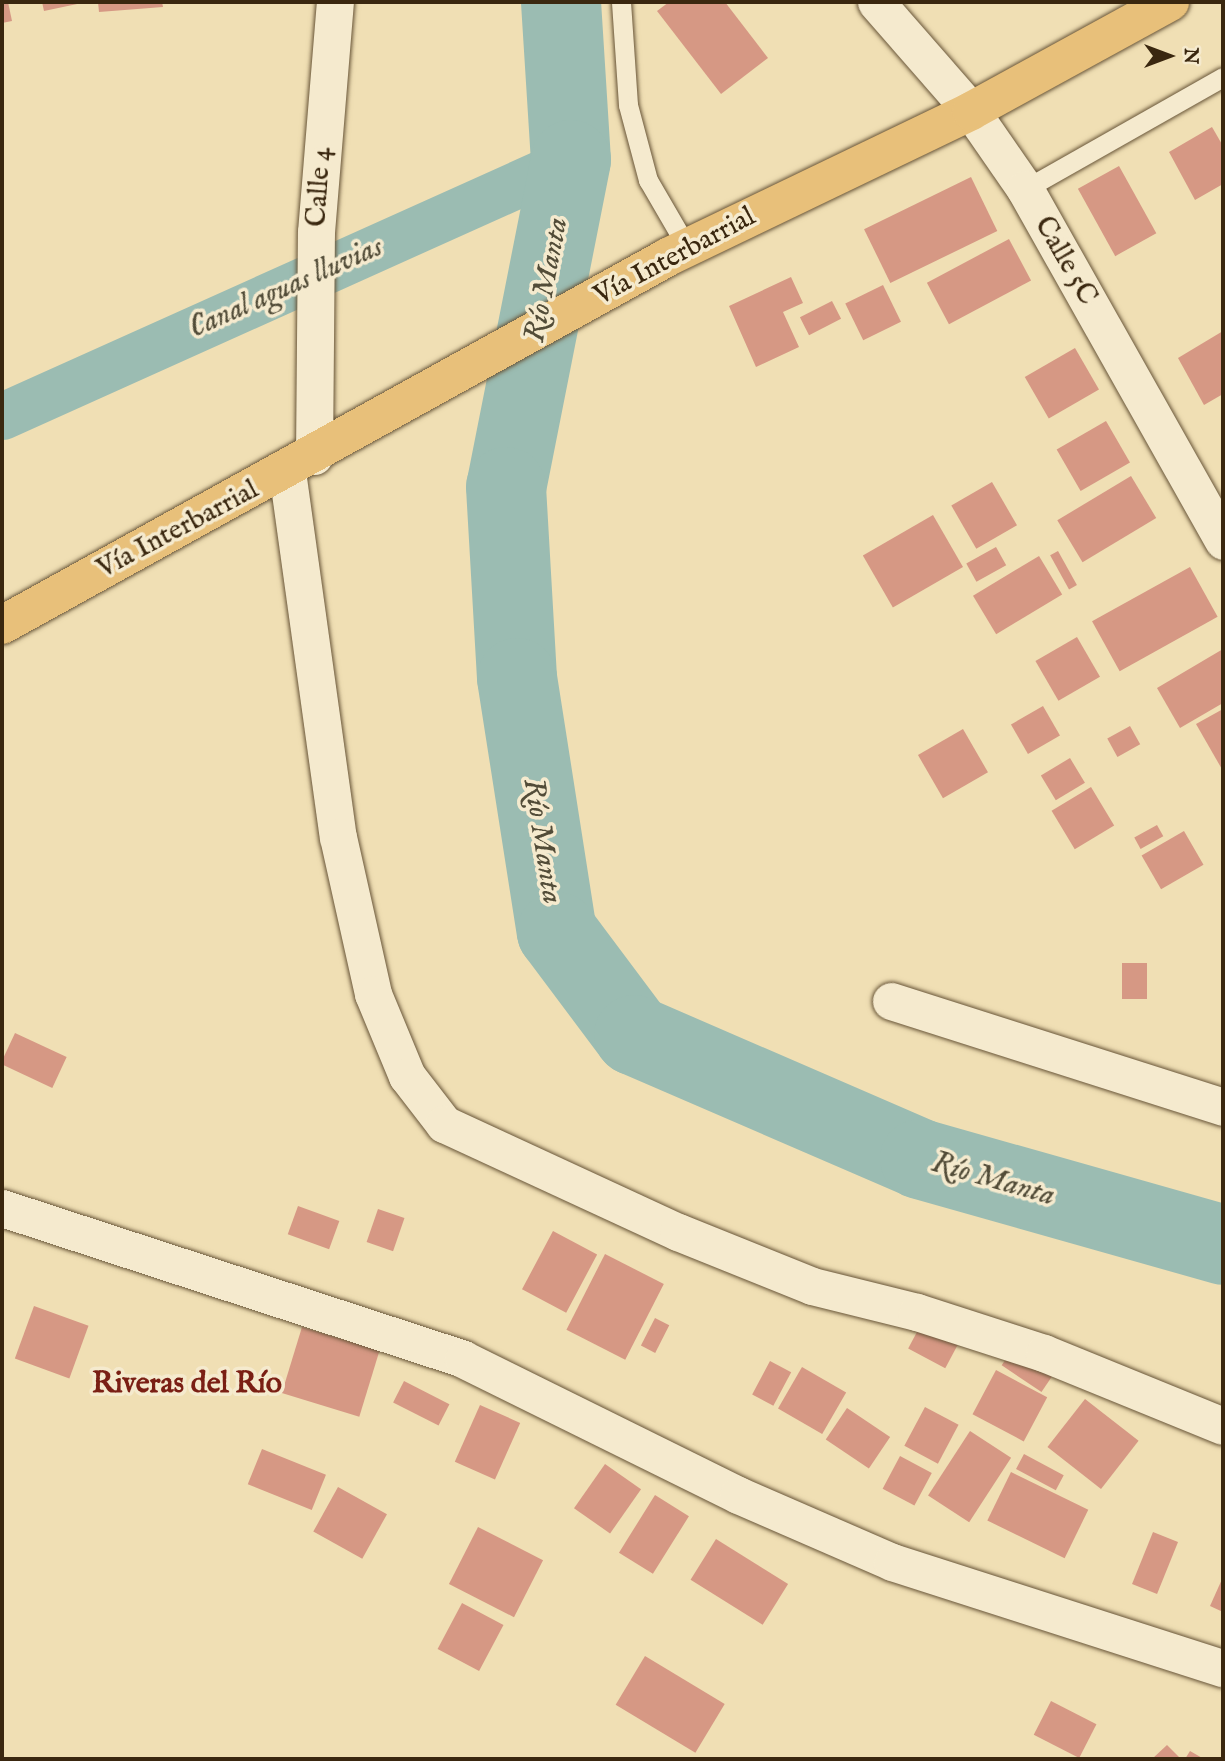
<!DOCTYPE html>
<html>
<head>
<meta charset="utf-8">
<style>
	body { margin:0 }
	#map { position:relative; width:1225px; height:1761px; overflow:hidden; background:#f0dfb4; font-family:"IM FELL English",serif }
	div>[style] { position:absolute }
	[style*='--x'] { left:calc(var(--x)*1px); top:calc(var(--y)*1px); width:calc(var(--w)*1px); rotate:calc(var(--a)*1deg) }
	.canal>* { height:47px; margin:-23.5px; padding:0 23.5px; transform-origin:23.5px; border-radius:23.5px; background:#9bbcb2 }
	.river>* { height:80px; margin:-40px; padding:0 40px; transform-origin:40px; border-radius:40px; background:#9bbcb2 }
	.building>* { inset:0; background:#d69884; transform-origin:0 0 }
	.roads { filter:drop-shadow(0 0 2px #685538) drop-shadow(0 0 2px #685538) }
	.service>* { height:19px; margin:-9.5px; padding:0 9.5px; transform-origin:9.5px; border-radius:9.5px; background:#f5eace }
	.minor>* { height:37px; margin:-18.5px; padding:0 18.5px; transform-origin:18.5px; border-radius:18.5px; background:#f5eace }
	.primary>* { height:38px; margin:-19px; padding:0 19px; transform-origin:19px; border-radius:19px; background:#e8c07a }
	span { translate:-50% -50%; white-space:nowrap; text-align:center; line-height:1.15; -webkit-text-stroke:7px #f5eace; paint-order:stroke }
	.street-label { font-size:28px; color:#3a270f }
	.water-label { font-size:30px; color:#524c38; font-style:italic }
	.neighbourhood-label { font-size:30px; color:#7a1f14; font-weight:700 }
	.frame { position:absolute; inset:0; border:4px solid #3a270f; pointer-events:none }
	.north { position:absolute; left:1134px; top:21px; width:70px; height:70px; -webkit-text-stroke:5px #f5eace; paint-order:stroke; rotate:90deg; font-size:19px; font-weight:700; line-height:28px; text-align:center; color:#3a270f }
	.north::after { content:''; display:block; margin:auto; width:24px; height:32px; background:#3a270f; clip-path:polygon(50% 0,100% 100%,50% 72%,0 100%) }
</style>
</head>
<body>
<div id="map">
	<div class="canal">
		<i style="--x:2;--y:416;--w:624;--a:-24.22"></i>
	</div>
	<div class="river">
		<i style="--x:561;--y:2;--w:158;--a:86.4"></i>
		<i style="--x:571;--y:160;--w:333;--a:101.2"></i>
		<i style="--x:506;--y:487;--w:191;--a:86.7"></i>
		<i style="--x:517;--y:678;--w:257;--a:81.1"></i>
		<i style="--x:557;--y:932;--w:129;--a:53.2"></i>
		<i style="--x:634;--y:1035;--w:312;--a:23.4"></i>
		<i style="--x:920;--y:1159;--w:315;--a:15.8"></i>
	</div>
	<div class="building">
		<i style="clip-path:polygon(2px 2px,8px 2px,12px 21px,2px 23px)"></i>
		<i style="clip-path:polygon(42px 2px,82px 2px,82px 3px,44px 11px)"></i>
		<i style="clip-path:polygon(98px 2px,162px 2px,163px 7px,99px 12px)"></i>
		<i style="clip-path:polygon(669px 2px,725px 2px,768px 58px,721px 94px,657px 11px)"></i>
		<i style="clip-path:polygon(1212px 127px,1223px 146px,1223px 184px,1195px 200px,1169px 152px)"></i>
		<i style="left:1119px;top:166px;width:77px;height:47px;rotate:61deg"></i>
		<i style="left:971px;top:177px;width:60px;height:119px;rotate:64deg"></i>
		<i style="left:1009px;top:239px;width:47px;height:93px;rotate:62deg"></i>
		<i style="clip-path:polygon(791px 277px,803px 303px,783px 312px,799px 347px,756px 367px,729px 306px)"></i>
		<i style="left:883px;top:285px;width:41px;height:42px;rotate:64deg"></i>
		<i style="left:832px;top:301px;width:20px;height:36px;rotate:63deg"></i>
		<i style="clip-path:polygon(1223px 331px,1223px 394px,1204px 405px,1178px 358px)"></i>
		<i style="left:1075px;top:348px;width:48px;height:58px;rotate:60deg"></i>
		<i style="left:1106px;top:421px;width:48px;height:57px;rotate:60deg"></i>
		<i style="left:1131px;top:476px;width:49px;height:86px;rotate:59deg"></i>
		<i style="left:992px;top:482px;width:50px;height:47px;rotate:60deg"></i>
		<i style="left:933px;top:515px;width:60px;height:81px;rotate:60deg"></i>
		<i style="left:996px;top:547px;width:21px;height:34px;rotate:61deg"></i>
		<i style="left:1058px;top:551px;width:39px;height:9px;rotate:61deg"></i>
		<i style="left:1039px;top:556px;width:45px;height:77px;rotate:59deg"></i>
		<i style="left:1190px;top:567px;width:57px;height:112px;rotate:61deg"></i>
		<i style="left:1077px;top:637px;width:46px;height:48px;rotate:60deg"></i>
		<i style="clip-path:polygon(1223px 649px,1223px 703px,1180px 728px,1157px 688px)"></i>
		<i style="left:1043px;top:706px;width:34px;height:37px;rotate:60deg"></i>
		<i style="clip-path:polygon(1223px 709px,1223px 771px,1196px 724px)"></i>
		<i style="left:1130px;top:726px;width:21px;height:26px;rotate:61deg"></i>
		<i style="left:963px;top:729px;width:50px;height:52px;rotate:60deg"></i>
		<i style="left:1070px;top:758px;width:29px;height:34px;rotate:59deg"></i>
		<i style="left:1091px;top:787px;width:45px;height:46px;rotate:59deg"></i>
		<i style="left:1157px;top:825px;width:13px;height:26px;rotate:61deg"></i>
		<i style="left:1184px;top:831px;width:39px;height:49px;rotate:60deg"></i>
		<i style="left:1122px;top:963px;width:25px;height:36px"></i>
		<i style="left:15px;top:1033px;width:57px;height:34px;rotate:25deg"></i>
		<i style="left:298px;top:1206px;width:44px;height:30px;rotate:20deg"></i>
		<i style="left:378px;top:1209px;width:28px;height:35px;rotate:19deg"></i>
		<i style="left:553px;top:1231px;width:50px;height:66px;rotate:28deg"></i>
		<i style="left:605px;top:1254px;width:66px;height:85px;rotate:27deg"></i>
		<i style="left:34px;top:1306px;width:58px;height:56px;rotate:20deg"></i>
		<i style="left:926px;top:1315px;width:42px;height:38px;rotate:28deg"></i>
		<i style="left:655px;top:1318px;width:16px;height:31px;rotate:27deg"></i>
		<i style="left:302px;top:1327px;width:81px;height:69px;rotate:17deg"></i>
		<i style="left:1014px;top:1347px;width:48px;height:22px;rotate:34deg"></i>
		<i style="left:770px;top:1361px;width:24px;height:38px;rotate:28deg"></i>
		<i style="left:802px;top:1367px;width:51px;height:48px;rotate:30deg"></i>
		<i style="left:996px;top:1370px;width:58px;height:50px;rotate:28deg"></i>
		<i style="left:404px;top:1381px;width:51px;height:24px;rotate:27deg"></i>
		<i style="left:1085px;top:1399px;width:68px;height:61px;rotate:38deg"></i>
		<i style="left:480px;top:1405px;width:44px;height:62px;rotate:24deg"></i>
		<i style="left:925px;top:1407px;width:38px;height:44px;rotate:28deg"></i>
		<i style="left:847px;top:1408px;width:52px;height:38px;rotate:34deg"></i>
		<i style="left:970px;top:1431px;width:49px;height:77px;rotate:33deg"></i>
		<i style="left:262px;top:1449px;width:69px;height:38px;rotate:22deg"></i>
		<i style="left:1024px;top:1454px;width:45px;height:17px;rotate:28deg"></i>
		<i style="left:900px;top:1456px;width:36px;height:37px;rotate:28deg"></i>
		<i style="left:605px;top:1464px;width:44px;height:54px;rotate:35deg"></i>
		<i style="left:1011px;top:1472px;width:86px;height:54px;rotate:26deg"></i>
		<i style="left:338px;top:1487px;width:56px;height:51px;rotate:29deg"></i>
		<i style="left:655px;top:1495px;width:40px;height:68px;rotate:32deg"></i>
		<i style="left:478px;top:1527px;width:73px;height:64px;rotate:27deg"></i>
		<i style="left:1153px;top:1532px;width:27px;height:56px;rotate:22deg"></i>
		<i style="left:716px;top:1539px;width:85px;height:48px;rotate:32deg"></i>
		<i style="clip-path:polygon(1223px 1577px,1223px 1612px,1210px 1606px)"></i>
		<i style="left:462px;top:1603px;width:47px;height:52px;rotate:28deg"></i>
		<i style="left:645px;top:1656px;width:93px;height:57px;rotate:31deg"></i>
		<i style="left:1051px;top:1701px;width:51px;height:38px;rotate:27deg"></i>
		<i style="clip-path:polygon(1167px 1745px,1181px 1759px,1152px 1759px)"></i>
		<i style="clip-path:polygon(1190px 1751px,1204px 1759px,1185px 1759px)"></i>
	</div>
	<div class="roads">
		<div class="service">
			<i style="--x:621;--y:2;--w:103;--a:86.1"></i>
			<i style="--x:628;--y:105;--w:78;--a:75.1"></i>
			<i style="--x:648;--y:180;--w:78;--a:59.8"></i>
			<i style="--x:1025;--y:189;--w:227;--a:-29.5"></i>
		</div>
		<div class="minor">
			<i style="--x:876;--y:2;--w:145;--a:48.9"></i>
			<i style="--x:971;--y:111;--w:95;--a:55.3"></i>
			<i style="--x:1025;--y:189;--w:404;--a:60.6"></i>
			<i style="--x:314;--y:456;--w:224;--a:-89.5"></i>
			<i style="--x:316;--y:232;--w:231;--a:-85.3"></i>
			<i style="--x:287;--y:471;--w:370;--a:82.1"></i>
			<i style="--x:338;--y:837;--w:161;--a:77.4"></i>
			<i style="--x:373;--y:994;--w:89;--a:67.5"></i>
			<i style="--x:407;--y:1076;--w:61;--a:52.4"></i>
			<i style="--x:444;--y:1124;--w:258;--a:24.8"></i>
			<i style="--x:678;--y:1232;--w:144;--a:21.9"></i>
			<i style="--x:812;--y:1286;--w:108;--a:13.9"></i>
			<i style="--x:917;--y:1312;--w:133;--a:17.9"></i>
			<i style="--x:1044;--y:1353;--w:193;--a:22.2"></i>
			<i style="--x:891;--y:1001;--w:349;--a:17.7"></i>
			<i style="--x:2;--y:1208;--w:485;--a:18.1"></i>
			<i style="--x:463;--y:1359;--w:307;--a:26.3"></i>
			<i style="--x:738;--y:1495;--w:168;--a:23.5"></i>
			<i style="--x:892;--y:1562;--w:348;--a:17.8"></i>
		</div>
		<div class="primary">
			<i style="--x:2;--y:625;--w:761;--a:-28.92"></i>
			<i style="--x:668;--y:257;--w:336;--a:-25.7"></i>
			<i style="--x:971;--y:111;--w:227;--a:-28.7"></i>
		</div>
	</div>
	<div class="street-label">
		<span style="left:320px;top:187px;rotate:-86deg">Calle 4</span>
		<span style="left:675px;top:257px;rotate:-28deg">Vía Interbarrial</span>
		<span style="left:1065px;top:261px;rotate:60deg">Calle 5C</span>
		<span style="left:178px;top:530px;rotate:-28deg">Vía Interbarrial</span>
	</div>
	<div class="water-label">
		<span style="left:547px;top:280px;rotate:-79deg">Río Manta</span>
		<span style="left:286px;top:288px;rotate:-24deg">Canal aguas lluvias</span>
		<span style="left:542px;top:841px;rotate:81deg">Río Manta</span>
		<span style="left:993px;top:1180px;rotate:16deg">Río Manta</span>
	</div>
	<div class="neighbourhood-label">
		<span style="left:187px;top:1384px">Riveras del Río</span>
	</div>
	<div class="frame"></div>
	<div class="north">N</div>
</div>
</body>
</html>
